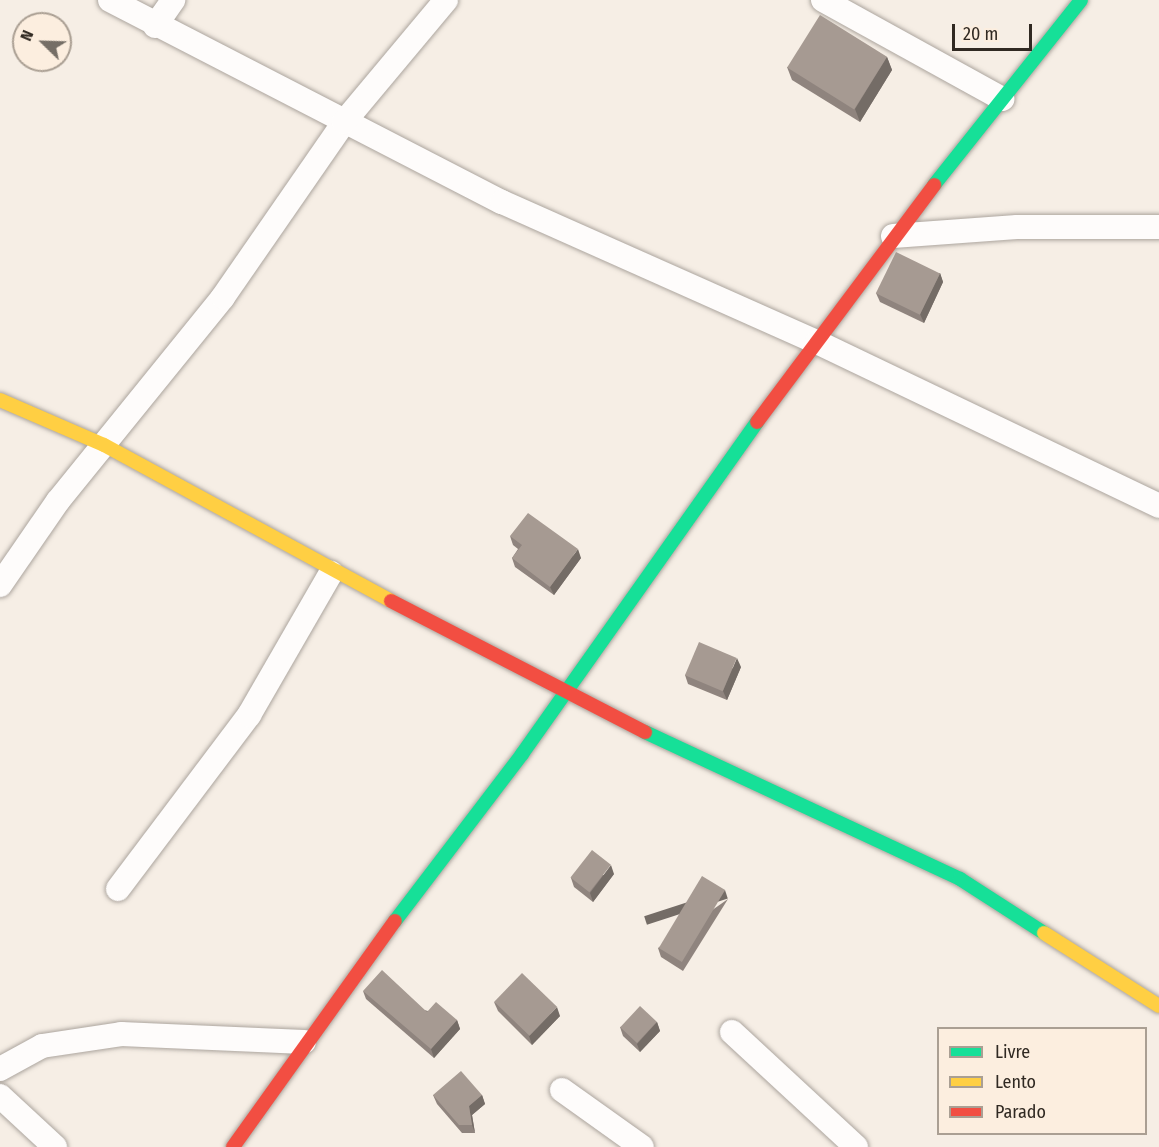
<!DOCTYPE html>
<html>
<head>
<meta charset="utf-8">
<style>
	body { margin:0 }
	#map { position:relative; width:1159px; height:1147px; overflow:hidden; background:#f6eee5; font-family:"Fira Sans Condensed",sans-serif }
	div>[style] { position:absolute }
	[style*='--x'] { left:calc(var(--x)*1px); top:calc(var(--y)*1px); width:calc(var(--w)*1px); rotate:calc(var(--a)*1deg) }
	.roads { filter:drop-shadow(0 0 2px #aca59e) drop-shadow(0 0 2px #aca59e) }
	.street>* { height:24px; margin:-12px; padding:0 12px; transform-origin:12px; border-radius:12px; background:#fefcfb }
	.fast>* { height:14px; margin:-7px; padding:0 7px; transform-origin:7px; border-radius:7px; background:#16e098 }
	.slow>* { height:14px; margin:-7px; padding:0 7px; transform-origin:7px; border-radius:7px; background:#ffcf43 }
	.jam>* { height:14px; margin:-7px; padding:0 7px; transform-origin:7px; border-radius:7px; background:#f24e42 }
	.wall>* { inset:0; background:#8f847e }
	.shaded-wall>* { inset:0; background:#746c66; transform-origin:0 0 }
	.building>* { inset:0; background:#a69a92; transform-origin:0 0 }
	span { translate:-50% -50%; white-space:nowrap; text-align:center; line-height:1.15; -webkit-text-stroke:6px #fceedf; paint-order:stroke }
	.legend { position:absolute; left:937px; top:1027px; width:210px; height:108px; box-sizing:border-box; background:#fceedf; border:2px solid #aa9f93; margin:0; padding:8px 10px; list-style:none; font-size:18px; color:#302922 }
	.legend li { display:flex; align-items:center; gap:12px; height:30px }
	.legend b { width:30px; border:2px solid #aa9f93 }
	.north { position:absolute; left:12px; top:12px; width:60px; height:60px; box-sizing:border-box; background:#fceedf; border:2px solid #aa9f93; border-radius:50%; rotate:293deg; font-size:16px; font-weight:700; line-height:24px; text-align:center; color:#302922 }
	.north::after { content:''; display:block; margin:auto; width:21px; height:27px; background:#756e66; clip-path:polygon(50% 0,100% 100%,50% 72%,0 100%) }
	.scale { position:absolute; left:952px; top:24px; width:80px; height:27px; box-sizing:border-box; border:3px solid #302922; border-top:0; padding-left:8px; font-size:18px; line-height:21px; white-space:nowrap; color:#302922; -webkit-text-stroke:4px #fceedf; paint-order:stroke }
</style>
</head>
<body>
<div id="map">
	<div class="roads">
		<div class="street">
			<i style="--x:110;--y:0;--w:441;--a:27.3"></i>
			<i style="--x:502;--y:202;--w:345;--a:24"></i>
			<i style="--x:817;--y:342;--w:379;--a:25.6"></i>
			<i style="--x:823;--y:0;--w:205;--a:28.9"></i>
			<i style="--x:155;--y:26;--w:32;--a:-55"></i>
			<i style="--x:893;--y:236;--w:124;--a:-4.2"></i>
			<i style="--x:1017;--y:227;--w:142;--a:0"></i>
			<i style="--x:0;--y:585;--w:102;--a:-55.4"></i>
			<i style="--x:58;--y:501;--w:262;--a:-51"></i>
			<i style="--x:223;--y:297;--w:213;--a:-55.3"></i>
			<i style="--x:344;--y:122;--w:159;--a:-50.1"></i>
			<i style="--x:118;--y:889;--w:218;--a:-53"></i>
			<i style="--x:249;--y:715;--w:164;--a:-60"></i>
			<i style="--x:732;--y:1032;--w:169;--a:42.8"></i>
			<i style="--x:0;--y:1069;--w:48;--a:-28.7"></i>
			<i style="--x:42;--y:1046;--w:80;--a:-8.6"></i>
			<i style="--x:121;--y:1034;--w:183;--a:2.5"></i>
			<i style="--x:562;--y:1090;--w:98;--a:35.5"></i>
			<i style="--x:0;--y:1096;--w:75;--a:42.8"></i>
		</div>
		<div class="fast">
			<i style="--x:934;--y:185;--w:236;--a:-51.5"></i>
			<i style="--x:645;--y:732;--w:348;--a:25"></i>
			<i style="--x:960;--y:879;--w:100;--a:32.7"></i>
			<i style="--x:395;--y:921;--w:210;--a:-52.7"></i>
			<i style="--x:522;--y:754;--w:407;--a:-54.7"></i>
		</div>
		<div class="slow">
			<i style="--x:0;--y:400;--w:113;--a:23.4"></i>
			<i style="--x:104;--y:445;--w:327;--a:28.5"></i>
			<i style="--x:1044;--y:933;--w:136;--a:32.4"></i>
		</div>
		<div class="jam">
			<i style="--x:757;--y:422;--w:296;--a:-53.2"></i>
			<i style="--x:391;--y:601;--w:286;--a:27.3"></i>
			<i style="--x:233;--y:1147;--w:278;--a:-54.4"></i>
		</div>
	</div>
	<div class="wall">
		<i style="clip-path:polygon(887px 57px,892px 70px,860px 122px,792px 80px,787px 67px)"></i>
		<i style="clip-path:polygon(940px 273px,943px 282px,924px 323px,880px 302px,876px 293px)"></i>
		<i style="clip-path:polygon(510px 536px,581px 558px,554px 595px,515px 567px,512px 558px,518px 549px,513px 545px)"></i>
		<i style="clip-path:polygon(741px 667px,727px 700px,688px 684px,685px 675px)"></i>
		<i style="clip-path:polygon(614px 874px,593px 902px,574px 887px,571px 878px)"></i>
		<i style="clip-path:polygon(728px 899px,683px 971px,661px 957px,658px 948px)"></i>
		<i style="clip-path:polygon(363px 991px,457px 1020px,460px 1029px,434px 1058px,366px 999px)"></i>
		<i style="clip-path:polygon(494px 1002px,560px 1016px,532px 1045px,498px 1011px)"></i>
		<i style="clip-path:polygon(657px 1022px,660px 1031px,640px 1052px,623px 1036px,620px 1027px)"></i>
		<i style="clip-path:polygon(433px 1095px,482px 1095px,485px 1104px,472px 1115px,475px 1133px,462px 1133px,437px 1104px)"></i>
	</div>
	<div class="shaded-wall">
		<i style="clip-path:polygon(887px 57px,892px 70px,860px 122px,855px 109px)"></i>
		<i style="clip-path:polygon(940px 273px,943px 282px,924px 323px,920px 314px)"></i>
		<i style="clip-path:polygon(578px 549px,581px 558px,554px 595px,550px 587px)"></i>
		<i style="clip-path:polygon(737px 658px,741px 667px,727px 700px,723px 691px)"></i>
		<i style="clip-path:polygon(611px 865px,614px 874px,593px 902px,590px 893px)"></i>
		<i style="left:725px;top:890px;width:9px;height:85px;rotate:72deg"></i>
		<i style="clip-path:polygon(557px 1007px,560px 1016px,532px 1045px,529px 1036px)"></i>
		<i style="clip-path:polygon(457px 1020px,460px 1029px,434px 1058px,431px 1049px)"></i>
		<i style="clip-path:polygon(657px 1022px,660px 1031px,640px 1052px,637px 1044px)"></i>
		<i style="clip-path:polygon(482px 1095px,485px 1104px,472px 1115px,475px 1133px,472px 1125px,469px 1106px)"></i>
	</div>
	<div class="building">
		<i style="left:820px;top:15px;width:79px;height:62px;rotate:32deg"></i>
		<i style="left:896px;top:252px;width:49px;height:46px;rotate:26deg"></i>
		<i style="clip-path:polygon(528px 513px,578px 549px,550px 587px,512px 558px,522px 545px,510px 536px)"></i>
		<i style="left:699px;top:642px;width:41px;height:36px;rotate:23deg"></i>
		<i style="left:592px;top:850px;width:24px;height:35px;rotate:38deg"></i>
		<i style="left:702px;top:876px;width:27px;height:84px;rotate:31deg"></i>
		<i style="clip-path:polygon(382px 970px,427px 1012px,436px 1002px,457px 1020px,431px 1049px,363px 991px)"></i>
		<i style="left:522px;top:973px;width:49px;height:40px;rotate:44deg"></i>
		<i style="left:640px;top:1006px;width:23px;height:29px;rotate:43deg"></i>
		<i style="clip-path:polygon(461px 1071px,482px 1095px,469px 1106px,472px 1125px,459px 1125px,433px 1095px)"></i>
	</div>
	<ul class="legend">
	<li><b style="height:8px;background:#16e098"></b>Livre</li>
	<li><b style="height:8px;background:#ffcf43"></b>Lento</li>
	<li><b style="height:8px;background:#f24e42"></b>Parado</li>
	</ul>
	<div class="north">N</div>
	<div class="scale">20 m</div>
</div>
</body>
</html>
